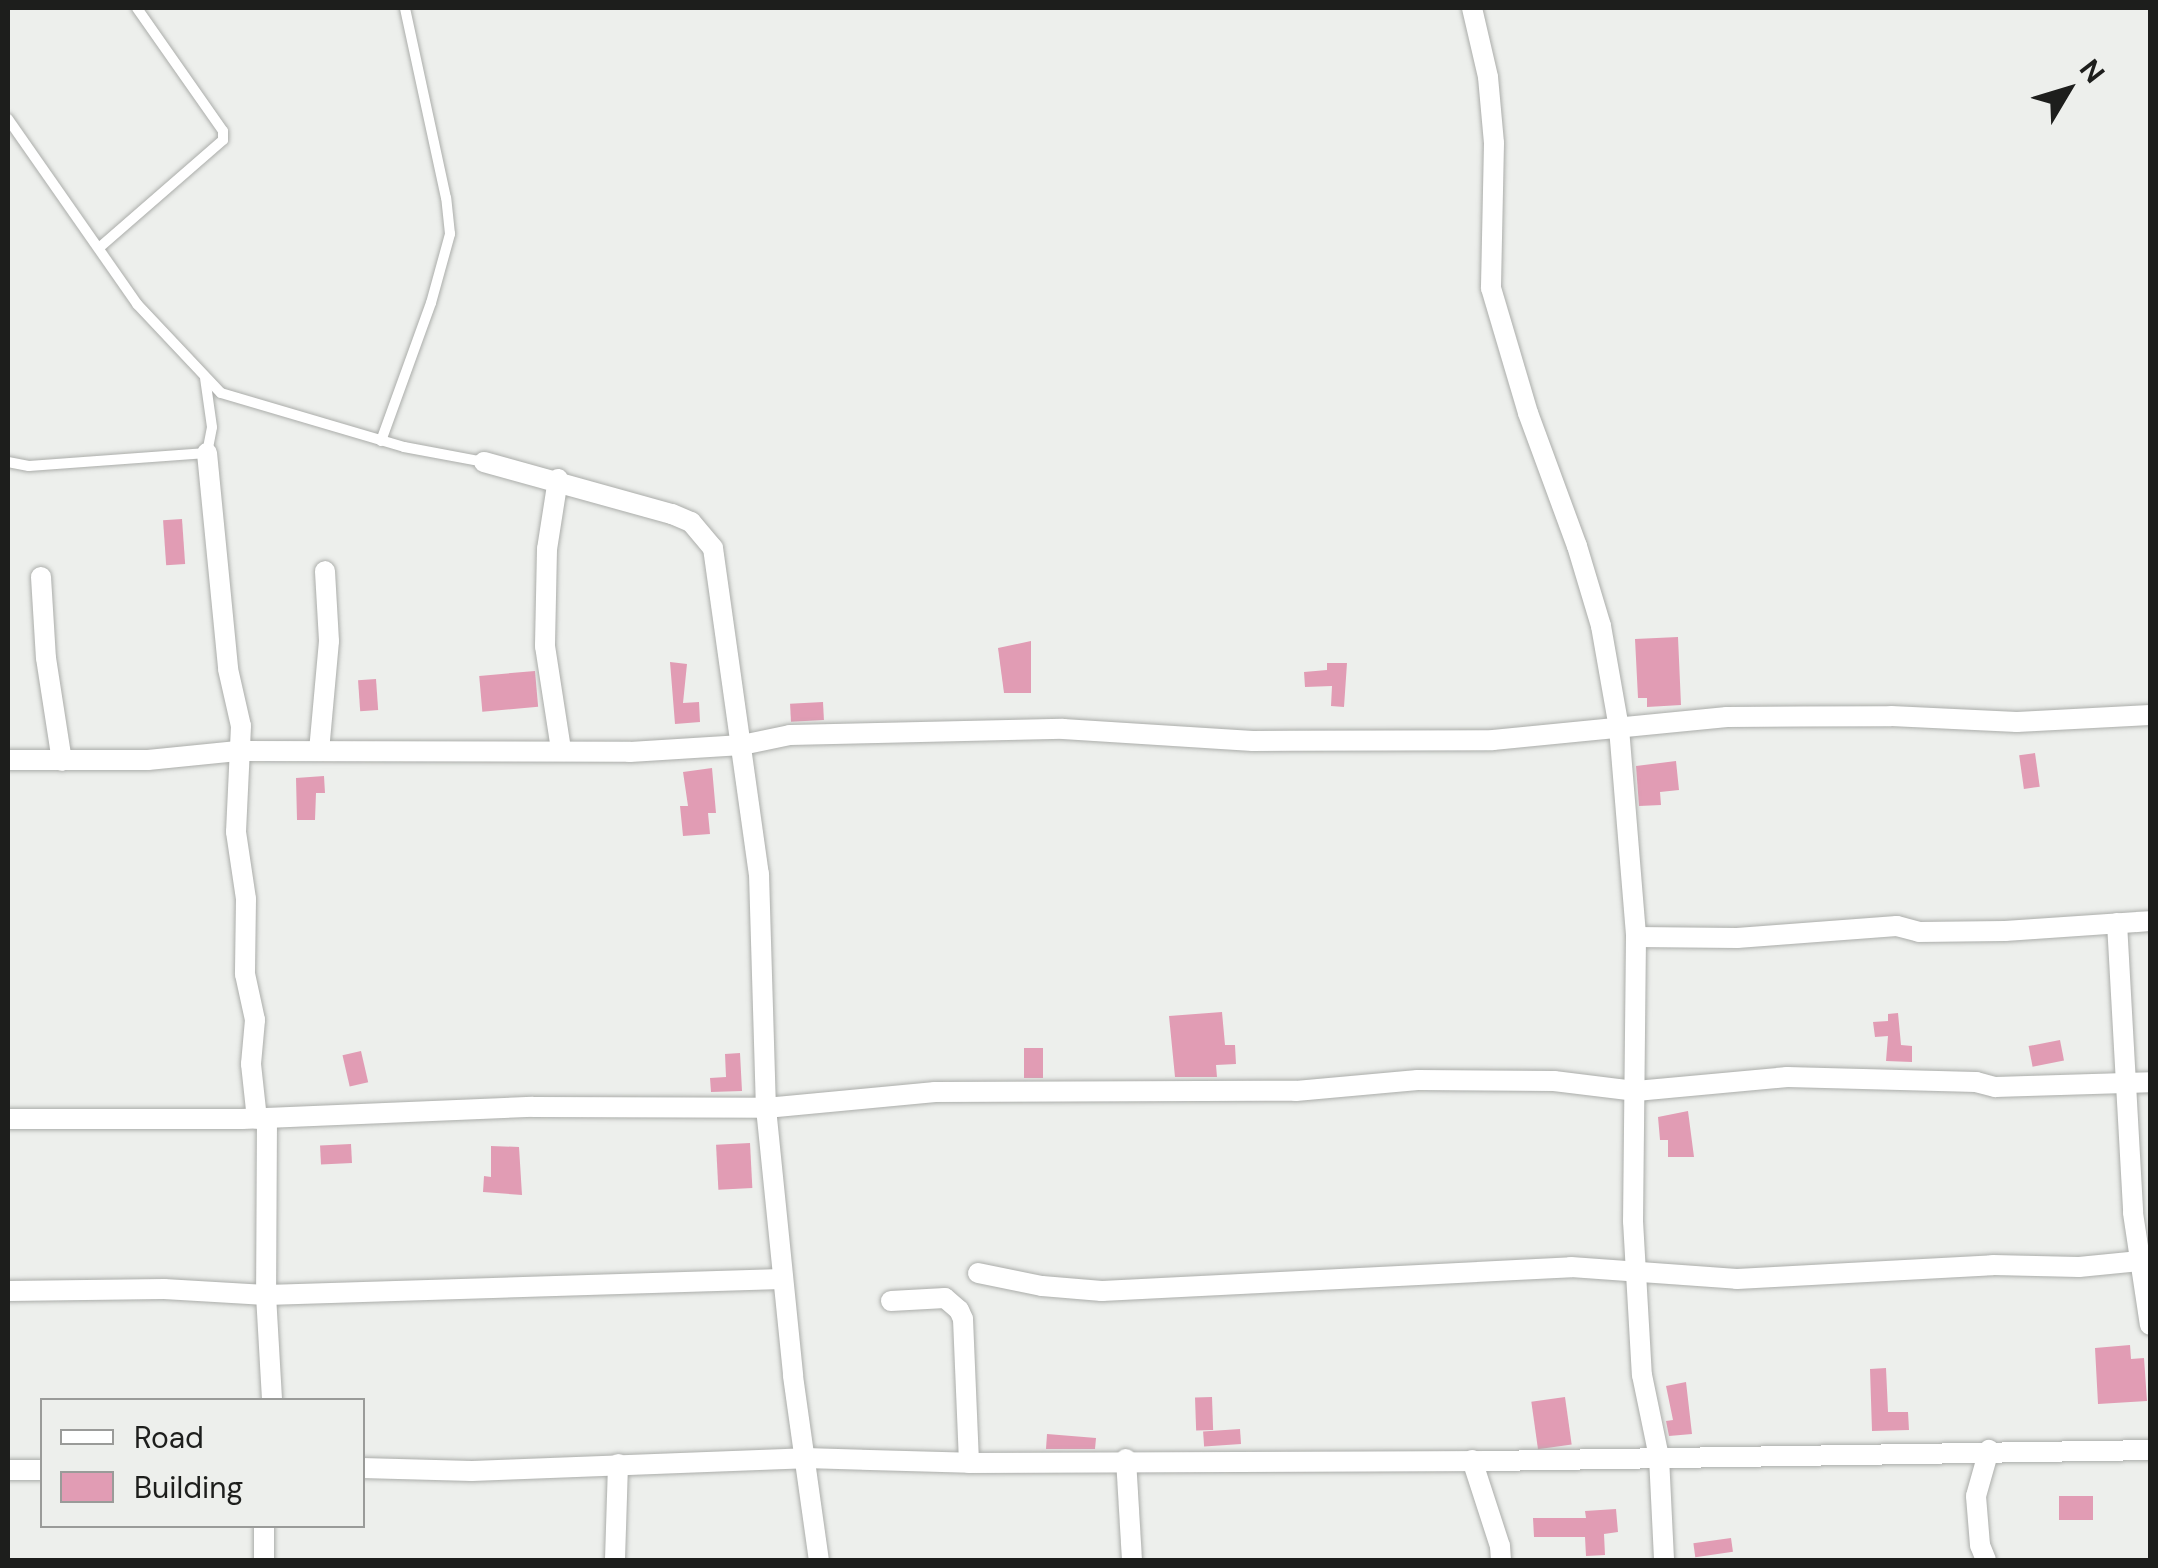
<!DOCTYPE html>
<html>
<head>
<meta charset="utf-8">
<style>
	body { margin:0 }
	#map { position:relative; width:2158px; height:1568px; overflow:hidden; background:#edefec; font-family:"DM Sans",sans-serif }
	div>[style] { position:absolute }
	[style*='--x'] { left:calc(var(--x)*1px); top:calc(var(--y)*1px); width:calc(var(--w)*1px); rotate:calc(var(--a)*1deg) }
	.building>* { inset:0; background:#e19cb4; transform-origin:0 0 }
	.roads { filter:drop-shadow(0 0 2px #abadaa) drop-shadow(0 0 2px #abadaa) }
	.lane>* { height:10px; margin:-5px; padding:0 5px; transform-origin:5px; border-radius:5px; background:#fff }
	.street>* { height:20px; margin:-10px; padding:0 10px; transform-origin:10px; border-radius:10px; background:#fff }
	span { translate:-50% -50%; white-space:nowrap; text-align:center; line-height:1.15; -webkit-text-stroke:9px #edefec; paint-order:stroke }
	.frame { position:absolute; inset:0; border:10px solid #1d1e1c; pointer-events:none }
	.legend { position:absolute; left:40px; top:1398px; width:325px; height:130px; box-sizing:border-box; background:#edefec; border:2px solid #9a9b99; margin:0; padding:12px 18px; list-style:none; font-size:30px; color:#1d1e1c }
	.legend li { display:flex; align-items:center; gap:20px; height:50px }
	.legend b { width:50px; border:2px solid #9a9b99 }
	.north { position:absolute; left:2018px; top:40px; width:100px; height:100px; -webkit-text-stroke:8px #edefec; paint-order:stroke; rotate:52deg; font-size:28px; font-weight:700; line-height:40px; text-align:center; color:#1d1e1c }
	.north::after { content:''; display:block; margin:auto; width:35px; height:45px; background:#1d1e1c; clip-path:polygon(50% 0,100% 100%,50% 72%,0 100%) }
</style>
</head>
<body>
<div id="map">
	<div class="building">
		<i style="left:182px;top:519px;width:45px;height:19px;rotate:86deg"></i>
		<i style="clip-path:polygon(1678px 637px,1681px 705px,1647px 707px,1647px 698px,1638px 698px,1635px 639px)"></i>
		<i style="clip-path:polygon(1031px 641px,1031px 693px,1004px 693px,998px 648px)"></i>
		<i style="clip-path:polygon(670px 662px,687px 664px,683px 703px,699px 702px,700px 722px,675px 724px)"></i>
		<i style="clip-path:polygon(1327px 663px,1347px 663px,1344px 707px,1331px 706px,1332px 686px,1305px 687px,1304px 672px,1327px 670px)"></i>
		<i style="left:535px;top:671px;width:36px;height:56px;rotate:85deg"></i>
		<i style="left:376px;top:679px;width:31px;height:18px;rotate:86deg"></i>
		<i style="left:823px;top:702px;width:18px;height:33px;rotate:87deg"></i>
		<i style="left:2035px;top:753px;width:34px;height:16px;rotate:82deg"></i>
		<i style="clip-path:polygon(1676px 761px,1679px 790px,1660px 792px,1661px 805px,1639px 806px,1636px 766px)"></i>
		<i style="clip-path:polygon(712px 768px,716px 813px,708px 813px,710px 834px,683px 836px,680px 806px,688px 806px,683px 772px)"></i>
		<i style="clip-path:polygon(324px 776px,325px 793px,316px 793px,315px 820px,297px 820px,296px 778px)"></i>
		<i style="clip-path:polygon(1222px 1012px,1225px 1045px,1235px 1045px,1236px 1064px,1216px 1065px,1217px 1077px,1175px 1077px,1169px 1016px)"></i>
		<i style="clip-path:polygon(1898px 1013px,1901px 1045px,1912px 1046px,1912px 1062px,1886px 1061px,1888px 1036px,1875px 1037px,1873px 1022px,1888px 1021px,1888px 1014px)"></i>
		<i style="left:2060px;top:1040px;width:21px;height:32px;rotate:79deg"></i>
		<i style="left:1024px;top:1048px;width:19px;height:30px"></i>
		<i style="left:361px;top:1051px;width:32px;height:19px;rotate:77deg"></i>
		<i style="clip-path:polygon(740px 1053px,742px 1091px,711px 1092px,710px 1078px,726px 1077px,725px 1054px)"></i>
		<i style="clip-path:polygon(1688px 1111px,1694px 1157px,1668px 1157px,1668px 1140px,1660px 1140px,1658px 1117px)"></i>
		<i style="left:750px;top:1143px;width:45px;height:34px;rotate:87deg"></i>
		<i style="left:351px;top:1144px;width:19px;height:31px;rotate:87deg"></i>
		<i style="clip-path:polygon(491px 1146px,519px 1147px,522px 1195px,483px 1192px,484px 1176px,491px 1177px)"></i>
		<i style="clip-path:polygon(2130px 1345px,2131px 1359px,2144px 1358px,2147px 1401px,2098px 1404px,2095px 1348px)"></i>
		<i style="clip-path:polygon(1886px 1368px,1888px 1412px,1908px 1412px,1909px 1430px,1872px 1431px,1870px 1369px)"></i>
		<i style="clip-path:polygon(1686px 1382px,1692px 1434px,1669px 1436px,1666px 1421px,1673px 1420px,1666px 1386px)"></i>
		<i style="left:1212px;top:1397px;width:33px;height:17px;rotate:88deg"></i>
		<i style="left:1565px;top:1397px;width:48px;height:34px;rotate:82deg"></i>
		<i style="left:1240px;top:1429px;width:15px;height:37px;rotate:86deg"></i>
		<i style="clip-path:polygon(1047px 1434px,1096px 1438px,1095px 1449px,1046px 1449px)"></i>
		<i style="left:2093px;top:1496px;width:24px;height:34px;rotate:90deg"></i>
		<i style="clip-path:polygon(1616px 1509px,1618px 1532px,1604px 1534px,1605px 1555px,1586px 1556px,1585px 1537px,1534px 1537px,1533px 1518px,1586px 1518px,1585px 1511px)"></i>
		<i style="left:1731px;top:1538px;width:14px;height:38px;rotate:82deg"></i>
	</div>
	<div class="roads">
		<div class="lane">
			<i style="--x:8;--y:119;--w:226;--a:55.1"></i>
			<i style="--x:137;--y:304;--w:122;--a:46.7"></i>
			<i style="--x:221;--y:393;--w:191;--a:16.4"></i>
			<i style="--x:404;--y:447;--w:81;--a:10.6"></i>
			<i style="--x:100;--y:247;--w:163;--a:-41"></i>
			<i style="--x:223;--y:140;--w:9;--a:-90"></i>
			<i style="--x:223;--y:131;--w:150;--a:-125"></i>
			<i style="--x:381;--y:441;--w:147;--a:-70.1"></i>
			<i style="--x:431;--y:303;--w:72;--a:-74.6"></i>
			<i style="--x:450;--y:234;--w:36;--a:-96"></i>
			<i style="--x:446;--y:198;--w:194;--a:-102.2"></i>
			<i style="--x:8;--y:462;--w:21;--a:11"></i>
			<i style="--x:29;--y:466;--w:178;--a:-4.2"></i>
			<i style="--x:207;--y:453;--w:26;--a:-79"></i>
			<i style="--x:212;--y:427;--w:49;--a:-98.1"></i>
		</div>
		<div class="street">
			<i style="--x:1472;--y:8;--w:71;--a:76.9"></i>
			<i style="--x:1488;--y:77;--w:66;--a:84.8"></i>
			<i style="--x:1494;--y:143;--w:145;--a:91.2"></i>
			<i style="--x:1491;--y:288;--w:130;--a:73.5"></i>
			<i style="--x:1528;--y:413;--w:142;--a:69.8"></i>
			<i style="--x:1577;--y:546;--w:84;--a:73.3"></i>
			<i style="--x:1601;--y:626;--w:104;--a:80"></i>
			<i style="--x:1619;--y:728;--w:210;--a:85.3"></i>
			<i style="--x:1636;--y:937;--w:284;--a:90.6"></i>
			<i style="--x:1633;--y:1221;--w:154;--a:86.7"></i>
			<i style="--x:1642;--y:1375;--w:84;--a:78.3"></i>
			<i style="--x:1659;--y:1457;--w:103;--a:87.2"></i>
			<i style="--x:207;--y:453;--w:217;--a:84.4"></i>
			<i style="--x:228;--y:669;--w:58;--a:77.2"></i>
			<i style="--x:241;--y:726;--w:106;--a:92.7"></i>
			<i style="--x:236;--y:832;--w:68;--a:81.5"></i>
			<i style="--x:246;--y:899;--w:75;--a:90.8"></i>
			<i style="--x:245;--y:974;--w:47;--a:77.7"></i>
			<i style="--x:255;--y:1020;--w:44;--a:95.2"></i>
			<i style="--x:251;--y:1064;--w:55;--a:83.8"></i>
			<i style="--x:484;--y:462;--w:195;--a:15.5"></i>
			<i style="--x:672;--y:514;--w:21;--a:23"></i>
			<i style="--x:691;--y:522;--w:34;--a:50"></i>
			<i style="--x:713;--y:548;--w:329;--a:82"></i>
			<i style="--x:759;--y:874;--w:234;--a:88.3"></i>
			<i style="--x:766;--y:1108;--w:269;--a:84.2"></i>
			<i style="--x:793;--y:1376;--w:186;--a:82"></i>
			<i style="--x:558;--y:479;--w:71;--a:98.9"></i>
			<i style="--x:547;--y:549;--w:97;--a:91.2"></i>
			<i style="--x:545;--y:646;--w:104;--a:81.2"></i>
			<i style="--x:41;--y:577;--w:81;--a:86.5"></i>
			<i style="--x:46;--y:658;--w:104;--a:81.2"></i>
			<i style="--x:319;--y:751;--w:110;--a:-84.8"></i>
			<i style="--x:329;--y:641;--w:70;--a:-93.3"></i>
			<i style="--x:8;--y:760;--w:140;--a:0"></i>
			<i style="--x:148;--y:760;--w:90;--a:-5.7"></i>
			<i style="--x:238;--y:751;--w:392;--a:0.1"></i>
			<i style="--x:630;--y:752;--w:112;--a:-3.6"></i>
			<i style="--x:742;--y:745;--w:49;--a:-11.8"></i>
			<i style="--x:790;--y:735;--w:273;--a:-1.3"></i>
			<i style="--x:1063;--y:729;--w:190;--a:3.6"></i>
			<i style="--x:1253;--y:741;--w:240;--a:-0.2"></i>
			<i style="--x:1493;--y:740;--w:235;--a:-5.6"></i>
			<i style="--x:1727;--y:717;--w:164;--a:-0.3"></i>
			<i style="--x:1891;--y:716;--w:126;--a:2.7"></i>
			<i style="--x:2017;--y:722;--w:133;--a:-3"></i>
			<i style="--x:2117;--y:923;--w:290;--a:86.8"></i>
			<i style="--x:2133;--y:1213;--w:113;--a:81.4"></i>
			<i style="--x:1636;--y:937;--w:101;--a:0.6"></i>
			<i style="--x:1737;--y:938;--w:160;--a:-4.3"></i>
			<i style="--x:1897;--y:926;--w:23;--a:15"></i>
			<i style="--x:1919;--y:932;--w:86;--a:-0.7"></i>
			<i style="--x:2005;--y:931;--w:145;--a:-3.9"></i>
			<i style="--x:267;--y:1118;--w:177;--a:90.3"></i>
			<i style="--x:266;--y:1295;--w:105;--a:86.7"></i>
			<i style="--x:8;--y:1119;--w:234;--a:0"></i>
			<i style="--x:242;--y:1119;--w:291;--a:-2.4"></i>
			<i style="--x:533;--y:1107;--w:233;--a:0.2"></i>
			<i style="--x:766;--y:1108;--w:170;--a:-5.4"></i>
			<i style="--x:935;--y:1092;--w:361;--a:-0.2"></i>
			<i style="--x:1296;--y:1091;--w:122;--a:-5.2"></i>
			<i style="--x:1418;--y:1080;--w:136;--a:0.4"></i>
			<i style="--x:1554;--y:1081;--w:83;--a:7"></i>
			<i style="--x:1636;--y:1091;--w:152;--a:-5.3"></i>
			<i style="--x:1787;--y:1077;--w:189;--a:1.5"></i>
			<i style="--x:1976;--y:1082;--w:20;--a:15"></i>
			<i style="--x:1995;--y:1087;--w:155;--a:-1.8"></i>
			<i style="--x:978;--y:1273;--w:65;--a:11.5"></i>
			<i style="--x:1042;--y:1286;--w:60;--a:4.8"></i>
			<i style="--x:1102;--y:1291;--w:470;--a:-2.9"></i>
			<i style="--x:1571;--y:1267;--w:166;--a:4.1"></i>
			<i style="--x:1737;--y:1279;--w:256;--a:-3.1"></i>
			<i style="--x:1993;--y:1265;--w:86;--a:1.3"></i>
			<i style="--x:2079;--y:1267;--w:71;--a:-5.6"></i>
			<i style="--x:8;--y:1291;--w:156;--a:-0.7"></i>
			<i style="--x:164;--y:1289;--w:102;--a:3.4"></i>
			<i style="--x:266;--y:1295;--w:516;--a:-1.78"></i>
			<i style="--x:891;--y:1301;--w:54;--a:-3.2"></i>
			<i style="--x:945;--y:1298;--w:18;--a:41"></i>
			<i style="--x:959;--y:1310;--w:10;--a:66"></i>
			<i style="--x:963;--y:1319;--w:144;--a:87.6"></i>
			<i style="--x:1126;--y:1459;--w:101;--a:86.6"></i>
			<i style="--x:1472;--y:1460;--w:90;--a:72"></i>
			<i style="--x:1500;--y:1546;--w:14;--a:86"></i>
			<i style="--x:362;--y:1468;--w:110;--a:1.6"></i>
			<i style="--x:472;--y:1471;--w:333;--a:-2.2"></i>
			<i style="--x:805;--y:1458;--w:164;--a:1.7"></i>
			<i style="--x:969;--y:1463;--w:521;--a:-0.22"></i>
			<i style="--x:1490;--y:1461;--w:660;--a:-0.95"></i>
			<i style="--x:8;--y:1470;--w:34;--a:0"></i>
			<i style="--x:264;--y:1560;--w:34;--a:-90"></i>
			<i style="--x:615;--y:1560;--w:96;--a:-88.2"></i>
			<i style="--x:1986;--y:1560;--w:16;--a:-112"></i>
			<i style="--x:1980;--y:1545;--w:49;--a:-94.7"></i>
			<i style="--x:1976;--y:1496;--w:48;--a:-74.2"></i>
		</div>
	</div>
	<div class="frame"></div>
	<ul class="legend">
	<li><b style="height:12px;background:#fff"></b>Road</li>
	<li><b style="height:28px;background:#e19cb4"></b>Building</li>
	</ul>
	<div class="north">N</div>
</div>
</body>
</html>
